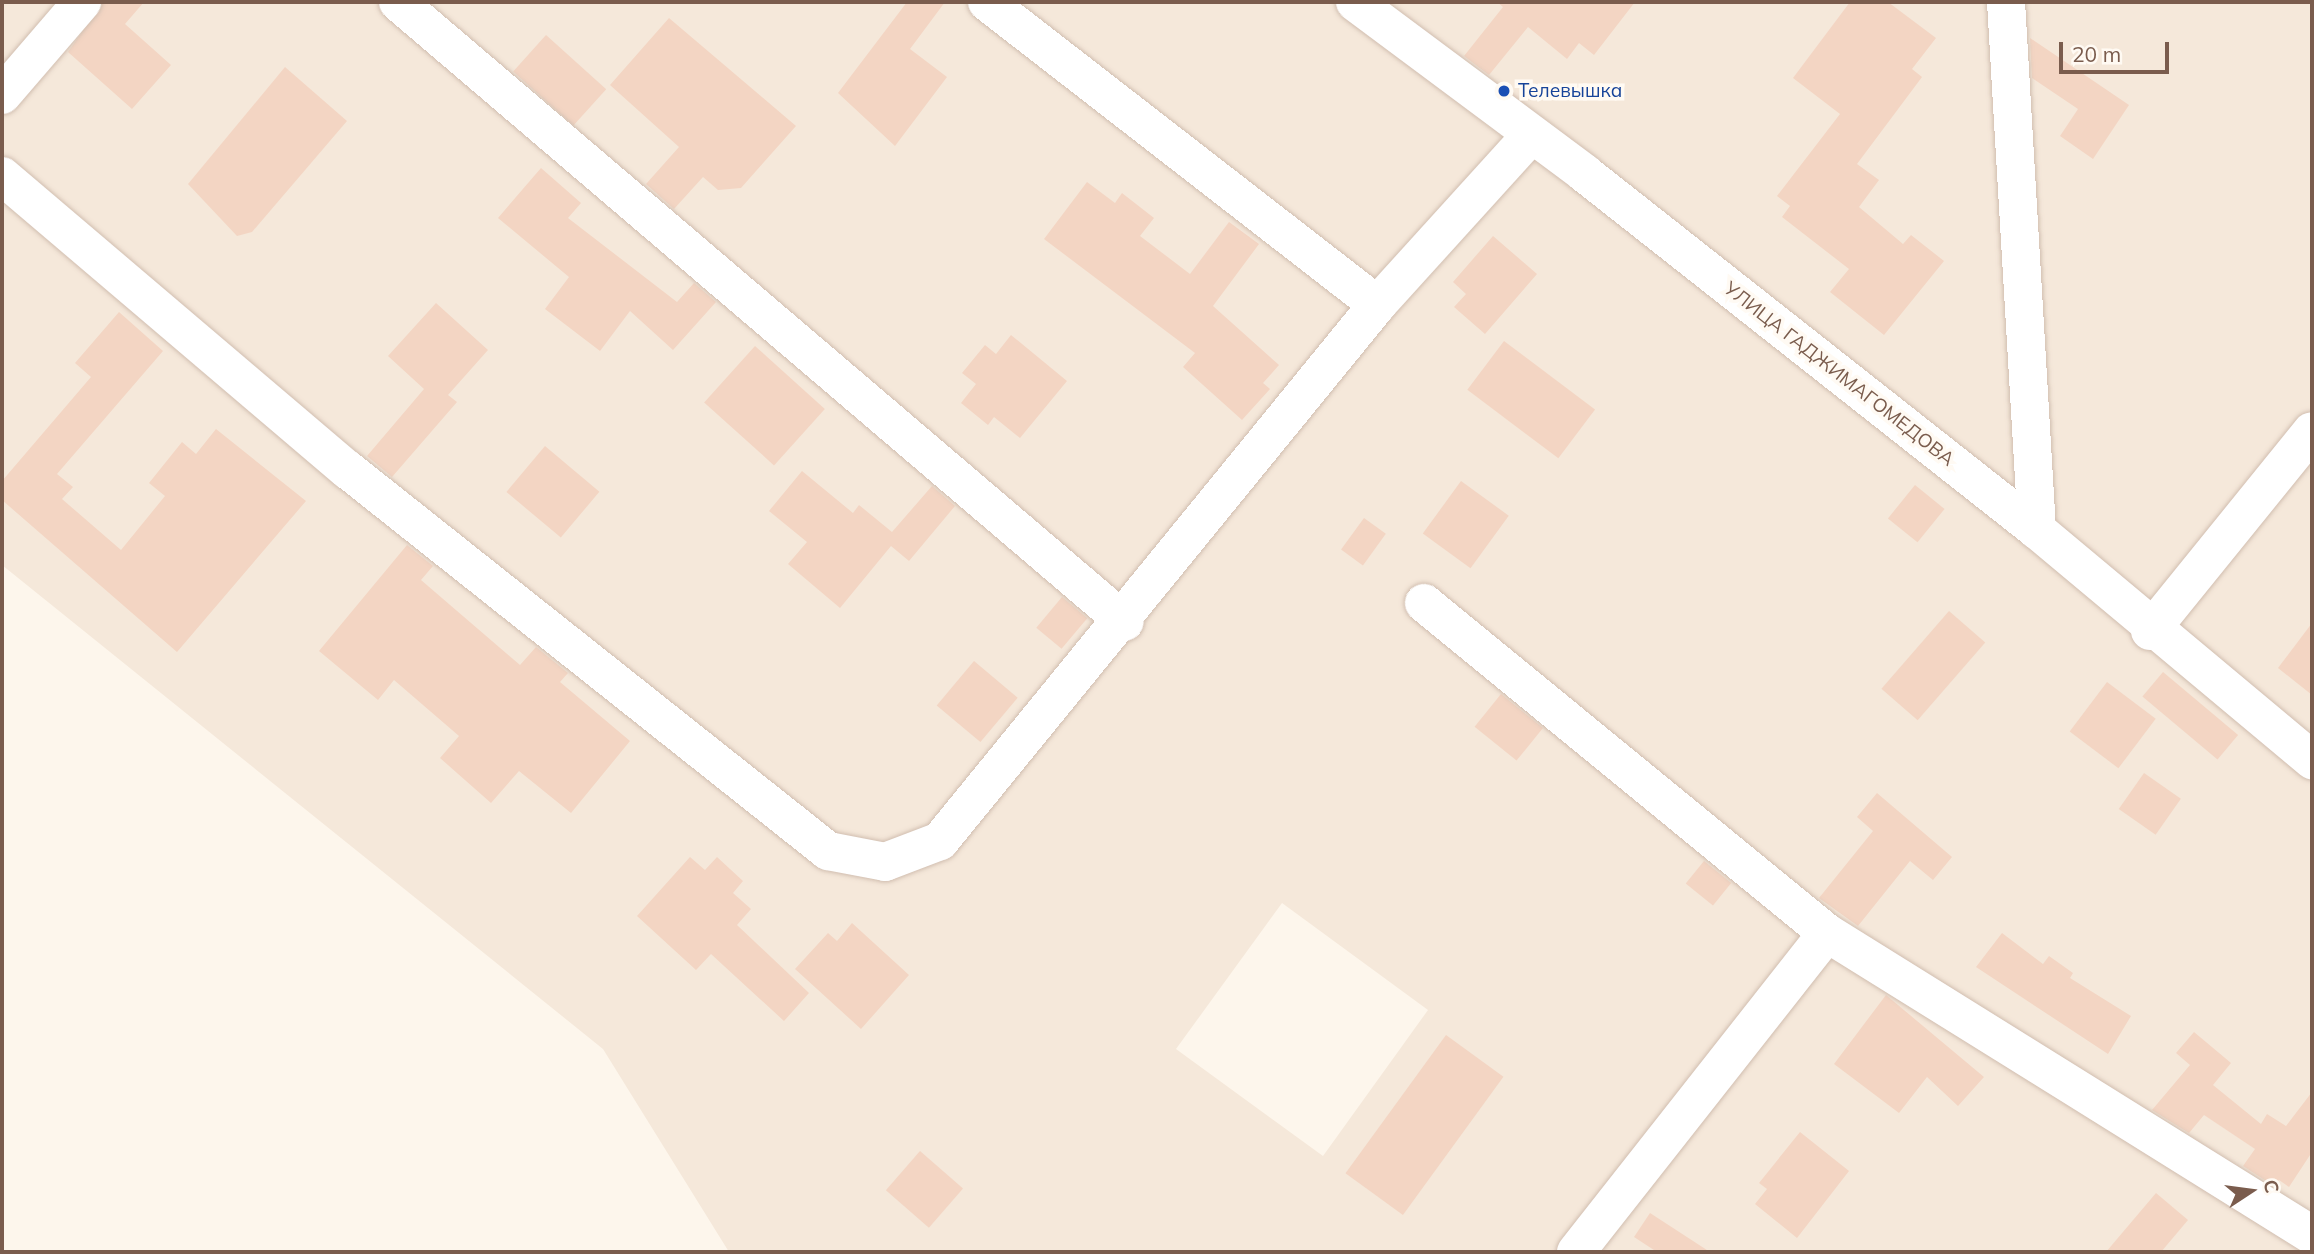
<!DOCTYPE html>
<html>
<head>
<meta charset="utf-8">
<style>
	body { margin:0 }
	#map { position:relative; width:2314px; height:1254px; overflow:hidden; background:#fdf6ec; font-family:Mulish,sans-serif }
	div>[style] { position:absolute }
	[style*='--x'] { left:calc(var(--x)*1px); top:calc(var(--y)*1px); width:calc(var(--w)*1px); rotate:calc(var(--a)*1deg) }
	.residential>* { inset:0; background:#f5e8da }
	.building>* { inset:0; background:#f3d5c3; transform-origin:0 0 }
	.roads { filter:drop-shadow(0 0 2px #d1beb0) drop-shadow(0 0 2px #d1beb0) }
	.minor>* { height:38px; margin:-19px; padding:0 19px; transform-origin:19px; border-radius:19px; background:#fff }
	.dots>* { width:19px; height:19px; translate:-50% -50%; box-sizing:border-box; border:4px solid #fffaf3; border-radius:50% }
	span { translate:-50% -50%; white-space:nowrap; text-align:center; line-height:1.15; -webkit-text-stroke:7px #fffaf3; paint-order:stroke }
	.transit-label { font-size:19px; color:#164399 }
	.left { translate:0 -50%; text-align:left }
	.street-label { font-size:19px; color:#7a5c4d }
	.frame { position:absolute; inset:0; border:4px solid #7a5c4d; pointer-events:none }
	.north { position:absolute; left:2216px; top:1156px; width:70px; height:70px; -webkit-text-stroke:5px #fffaf3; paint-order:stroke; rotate:77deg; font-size:19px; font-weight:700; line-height:28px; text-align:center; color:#7a5c4d }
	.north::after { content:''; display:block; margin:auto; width:24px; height:32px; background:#7a5c4d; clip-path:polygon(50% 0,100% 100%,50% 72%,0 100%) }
	.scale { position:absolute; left:2059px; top:42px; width:110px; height:32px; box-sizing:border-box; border:4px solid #7a5c4d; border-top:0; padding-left:9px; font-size:21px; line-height:24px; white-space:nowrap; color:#7a5c4d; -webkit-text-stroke:5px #fffaf3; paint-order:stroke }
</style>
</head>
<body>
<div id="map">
	<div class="residential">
		<i style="clip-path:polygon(evenodd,2px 2px,2312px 2px,2312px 1252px,729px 1252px,603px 1049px,2px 565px,2px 2px,1282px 903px,1428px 1010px,1323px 1156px,1176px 1049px,1282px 903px)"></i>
	</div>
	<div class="building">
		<i style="clip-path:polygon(103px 2px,144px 2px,125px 24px,171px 65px,132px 109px,68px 52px)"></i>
		<i style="clip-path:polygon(907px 2px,945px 2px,910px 49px,947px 77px,895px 146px,838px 93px)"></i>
		<i style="clip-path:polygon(1497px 2px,1635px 2px,1594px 55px,1579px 43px,1567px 59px,1528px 27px,1489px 75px,1464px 56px,1503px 7px)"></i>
		<i style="clip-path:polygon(1850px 2px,1888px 2px,1936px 38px,1912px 69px,1922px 77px,1857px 164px,1879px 180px,1859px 207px,1903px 244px,1911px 235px,1944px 261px,1884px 335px,1830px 292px,1849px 269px,1782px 217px,1790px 206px,1777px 196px,1840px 114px,1793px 78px)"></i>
		<i style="clip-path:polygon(669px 18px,796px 126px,741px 188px,718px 190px,703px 177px,674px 209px,646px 184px,679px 147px,610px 85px)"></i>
		<i style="left:546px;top:35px;width:81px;height:49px;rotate:42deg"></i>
		<i style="clip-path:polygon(2030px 38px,2129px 105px,2093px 159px,2060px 136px,2078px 109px,2032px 78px)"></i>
		<i style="clip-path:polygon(285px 67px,347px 121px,252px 232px,237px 236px,188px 184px)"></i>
		<i style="clip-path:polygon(541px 168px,581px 203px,568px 218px,677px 302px,694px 283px,716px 302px,673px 350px,630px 311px,600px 351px,545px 309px,569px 277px,498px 218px)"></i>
		<i style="clip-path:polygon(1087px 182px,1115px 203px,1122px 193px,1154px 218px,1140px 236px,1190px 274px,1229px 222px,1259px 244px,1213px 306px,1279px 365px,1263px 383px,1270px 389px,1242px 420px,1183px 367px,1195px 353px,1044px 239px)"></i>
		<i style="clip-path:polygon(1493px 236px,1537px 274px,1485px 334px,1454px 307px,1466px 294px,1453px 282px)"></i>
		<i style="clip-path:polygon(436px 303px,488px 350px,448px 395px,457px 402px,392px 477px,367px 456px,424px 389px,388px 356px)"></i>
		<i style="clip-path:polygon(119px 312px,163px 351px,57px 474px,73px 487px,62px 499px,121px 550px,165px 496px,149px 483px,182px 442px,196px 454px,216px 429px,306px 501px,177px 652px,2px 500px,2px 481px,91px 377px,75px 363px)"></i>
		<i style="clip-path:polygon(1011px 335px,1067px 381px,1020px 438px,994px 417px,988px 425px,961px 403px,976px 384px,962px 373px,985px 345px,996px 354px)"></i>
		<i style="left:1504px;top:341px;width:114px;height:61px;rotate:37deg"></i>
		<i style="left:755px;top:346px;width:94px;height:76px;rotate:42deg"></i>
		<i style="left:545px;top:446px;width:71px;height:60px;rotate:40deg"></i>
		<i style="clip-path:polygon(802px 471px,853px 513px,859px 505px,892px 532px,932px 486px,955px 506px,909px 561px,891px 546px,840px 608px,788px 564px,807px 542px,769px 511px)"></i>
		<i style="left:1461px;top:481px;width:59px;height:65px;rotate:36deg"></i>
		<i style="left:1915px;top:485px;width:38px;height:43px;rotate:39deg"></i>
		<i style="left:1364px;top:518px;width:27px;height:39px;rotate:36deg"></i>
		<i style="clip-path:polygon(407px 545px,433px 566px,421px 580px,520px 665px,536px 647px,568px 673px,560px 682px,630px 741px,571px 813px,519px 771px,491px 803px,440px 758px,459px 736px,394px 680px,378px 700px,319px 651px)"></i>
		<i style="left:1062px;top:597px;width:33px;height:40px;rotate:40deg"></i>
		<i style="left:1949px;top:611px;width:48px;height:103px;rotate:41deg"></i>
		<i style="clip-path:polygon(2312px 623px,2312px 695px,2278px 668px)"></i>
		<i style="left:974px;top:661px;width:57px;height:58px;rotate:40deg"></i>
		<i style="left:2163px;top:672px;width:98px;height:32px;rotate:40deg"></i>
		<i style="left:2107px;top:682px;width:61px;height:62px;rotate:37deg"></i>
		<i style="left:1501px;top:694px;width:54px;height:42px;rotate:39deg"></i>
		<i style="left:2144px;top:773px;width:45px;height:44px;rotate:35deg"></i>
		<i style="clip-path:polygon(1877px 793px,1952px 857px,1933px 880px,1910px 861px,1858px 926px,1819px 898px,1873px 831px,1857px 817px)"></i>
		<i style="clip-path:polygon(690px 857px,705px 870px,717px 857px,743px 881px,733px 893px,751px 909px,737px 925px,809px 993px,784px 1021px,711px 954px,696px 970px,637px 916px)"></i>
		<i style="left:1704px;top:861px;width:35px;height:29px;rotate:39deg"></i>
		<i style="clip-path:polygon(852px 923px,909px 975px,861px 1029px,795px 969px,828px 933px,837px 941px)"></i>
		<i style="clip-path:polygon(2002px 933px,2043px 964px,2049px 956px,2073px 973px,2070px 978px,2131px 1016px,2108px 1054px,1976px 967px)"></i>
		<i style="clip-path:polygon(1886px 995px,1984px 1077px,1958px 1106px,1927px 1077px,1899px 1113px,1834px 1064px)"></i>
		<i style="clip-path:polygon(2194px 1032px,2231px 1063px,2213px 1085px,2261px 1124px,2267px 1114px,2286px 1126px,2312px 1092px,2312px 1152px,2289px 1187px,2279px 1180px,2274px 1186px,2243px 1166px,2255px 1149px,2204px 1115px,2189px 1133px,2152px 1110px,2190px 1065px,2176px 1053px)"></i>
		<i style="left:1446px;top:1035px;width:71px;height:171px;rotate:36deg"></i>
		<i style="clip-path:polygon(1800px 1132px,1849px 1171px,1797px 1238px,1755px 1204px,1767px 1189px,1759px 1183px)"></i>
		<i style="left:920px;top:1151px;width:57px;height:52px;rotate:41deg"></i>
		<i style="clip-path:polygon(2156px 1193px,2188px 1220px,2161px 1252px,2106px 1252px)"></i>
		<i style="clip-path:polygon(1650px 1213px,1710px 1252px,1657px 1252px,1634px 1237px)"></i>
	</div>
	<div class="roads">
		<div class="minor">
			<i style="--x:398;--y:2;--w:955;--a:40.46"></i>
			<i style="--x:987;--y:2;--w:494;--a:37.8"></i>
			<i style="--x:1355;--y:2;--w:286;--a:36.7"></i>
			<i style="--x:1584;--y:173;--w:577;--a:38.24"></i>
			<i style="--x:2037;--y:530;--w:359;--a:39.9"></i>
			<i style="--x:2006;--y:2;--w:529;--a:86.64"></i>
			<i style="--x:2;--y:95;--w:123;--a:-49.3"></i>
			<i style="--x:2;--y:176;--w:454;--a:40.4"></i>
			<i style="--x:348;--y:470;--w:613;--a:38.44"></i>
			<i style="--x:828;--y:851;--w:58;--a:10.9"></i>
			<i style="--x:885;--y:862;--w:59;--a:-20.9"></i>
			<i style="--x:940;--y:841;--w:692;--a:-50.81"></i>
			<i style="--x:1377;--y:305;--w:229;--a:-47.8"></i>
			<i style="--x:1424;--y:603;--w:521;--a:39.31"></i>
			<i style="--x:2150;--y:631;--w:257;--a:-51"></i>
			<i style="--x:1576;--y:1252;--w:406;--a:-51.8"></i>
			<i style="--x:1827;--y:933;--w:571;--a:31.91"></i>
		</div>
	</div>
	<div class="dots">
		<i style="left:1504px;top:91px;background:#1a4fb4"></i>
	</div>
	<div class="transit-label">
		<span class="left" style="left:1518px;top:91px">Телевышка</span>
	</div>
	<div class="street-label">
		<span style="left:1839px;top:374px;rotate:38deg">УЛИЦА ГАДЖИМАГОМЕДОВА</span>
	</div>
	<div class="frame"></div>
	<div class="north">С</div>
	<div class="scale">20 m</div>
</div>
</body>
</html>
